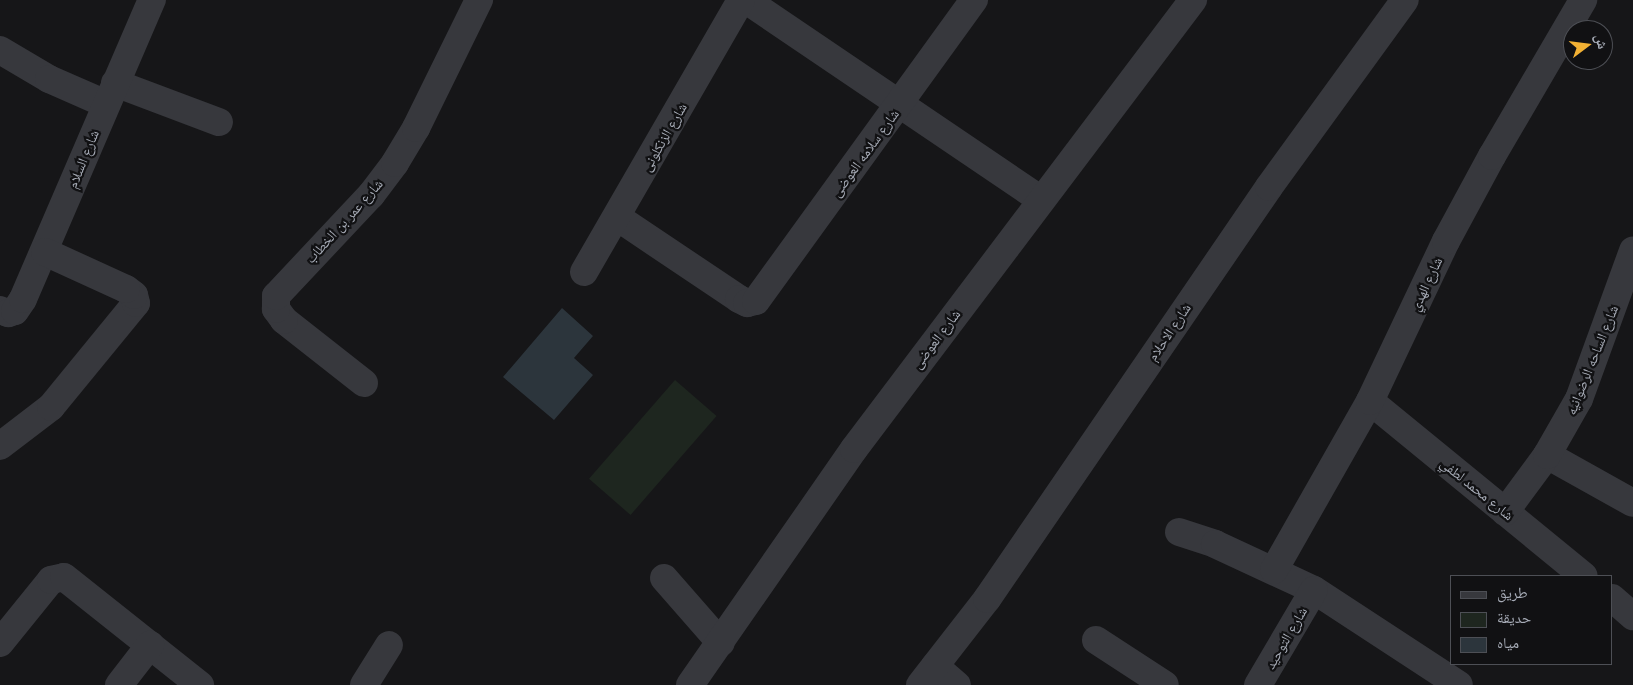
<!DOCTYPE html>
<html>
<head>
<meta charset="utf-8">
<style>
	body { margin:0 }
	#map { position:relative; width:1633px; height:685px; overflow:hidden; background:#161618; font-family:Inter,"Noto Naskh Arabic",sans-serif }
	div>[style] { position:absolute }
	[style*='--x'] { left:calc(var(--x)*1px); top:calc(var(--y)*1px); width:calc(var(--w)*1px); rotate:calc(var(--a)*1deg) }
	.green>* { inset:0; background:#1e261f; transform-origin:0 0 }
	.water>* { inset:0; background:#2c353c }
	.minor>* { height:28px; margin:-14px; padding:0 14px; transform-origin:14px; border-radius:14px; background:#37383d }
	span { translate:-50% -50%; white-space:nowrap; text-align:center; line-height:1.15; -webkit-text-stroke:4.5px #111113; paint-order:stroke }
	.street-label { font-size:14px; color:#a8adb8 }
	.legend { position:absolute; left:1450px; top:575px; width:162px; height:90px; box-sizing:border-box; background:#111113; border:1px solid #4d4f55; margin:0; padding:6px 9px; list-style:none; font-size:15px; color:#a8adb8 }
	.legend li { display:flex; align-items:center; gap:10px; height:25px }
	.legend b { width:25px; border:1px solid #4d4f55 }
	.north { position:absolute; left:1563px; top:20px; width:50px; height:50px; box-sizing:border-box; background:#111113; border:1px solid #4d4f55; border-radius:50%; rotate:75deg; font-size:14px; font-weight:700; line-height:20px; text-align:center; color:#a8adb8 }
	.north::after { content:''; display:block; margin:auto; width:18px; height:22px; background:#f2b134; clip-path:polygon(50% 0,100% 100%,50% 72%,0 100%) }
</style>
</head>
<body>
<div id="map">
	<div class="green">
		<i style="left:675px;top:380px;width:55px;height:131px;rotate:41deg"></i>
	</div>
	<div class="water">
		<i style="clip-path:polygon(562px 308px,593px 336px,574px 358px,593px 375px,554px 420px,503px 377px)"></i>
	</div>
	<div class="minor">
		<i style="--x:746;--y:0;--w:356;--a:34.1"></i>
		<i style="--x:0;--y:50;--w:57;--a:30.6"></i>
		<i style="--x:49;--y:79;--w:62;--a:23.7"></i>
		<i style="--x:115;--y:83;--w:111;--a:20.6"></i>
		<i style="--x:617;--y:217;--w:147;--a:33.9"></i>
		<i style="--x:739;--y:299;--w:9;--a:27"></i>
		<i style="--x:747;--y:303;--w:9;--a:-13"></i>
		<i style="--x:756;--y:301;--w:372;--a:-54.1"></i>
		<i style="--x:584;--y:272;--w:314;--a:-60"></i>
		<i style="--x:0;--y:310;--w:9;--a:21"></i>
		<i style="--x:8;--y:313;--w:7;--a:-16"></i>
		<i style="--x:15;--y:311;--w:14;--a:-56"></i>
		<i style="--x:23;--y:299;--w:326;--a:-66.7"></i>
		<i style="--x:364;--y:383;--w:102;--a:-141.8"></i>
		<i style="--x:284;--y:320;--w:14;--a:-126"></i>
		<i style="--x:276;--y:309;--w:13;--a:-90"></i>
		<i style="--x:276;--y:296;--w:139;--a:-46.8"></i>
		<i style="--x:371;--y:195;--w:40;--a:-53"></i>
		<i style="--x:395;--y:163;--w:41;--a:-59"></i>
		<i style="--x:416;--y:128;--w:143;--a:-63.8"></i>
		<i style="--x:1370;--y:401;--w:276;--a:39.3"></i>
		<i style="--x:0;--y:446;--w:64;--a:-37.4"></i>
		<i style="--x:51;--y:407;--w:134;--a:-50.7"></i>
		<i style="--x:136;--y:303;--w:8;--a:-104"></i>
		<i style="--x:134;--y:295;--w:10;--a:-143"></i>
		<i style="--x:126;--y:289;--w:89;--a:-155.4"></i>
		<i style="--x:1547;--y:455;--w:98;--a:29.2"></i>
		<i style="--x:1505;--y:512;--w:71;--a:-53.6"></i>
		<i style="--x:1547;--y:455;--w:64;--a:-60.3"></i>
		<i style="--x:1579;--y:399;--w:158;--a:-70"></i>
		<i style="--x:1179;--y:532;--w:38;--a:18"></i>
		<i style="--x:1215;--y:544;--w:109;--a:24.9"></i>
		<i style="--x:1314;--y:590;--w:173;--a:33.2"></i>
		<i style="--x:1274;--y:570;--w:194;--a:-60.4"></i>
		<i style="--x:1370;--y:401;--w:177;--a:-64.6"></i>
		<i style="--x:1446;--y:241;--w:97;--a:-61.6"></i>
		<i style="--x:1492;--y:156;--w:181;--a:-59.7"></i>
		<i style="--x:664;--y:578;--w:86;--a:48.8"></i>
		<i style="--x:1612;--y:598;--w:28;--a:41"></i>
		<i style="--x:1096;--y:640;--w:82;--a:33.1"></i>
		<i style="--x:0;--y:643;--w:81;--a:-51"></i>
		<i style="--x:51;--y:580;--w:13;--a:-13"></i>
		<i style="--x:64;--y:577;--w:174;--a:38.5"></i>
		<i style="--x:935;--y:666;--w:29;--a:41"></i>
		<i style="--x:119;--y:685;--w:51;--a:-52.2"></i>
		<i style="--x:364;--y:685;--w:47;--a:-58"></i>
		<i style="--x:690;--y:685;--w:287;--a:-55.2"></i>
		<i style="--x:854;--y:449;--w:563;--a:-52.95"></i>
		<i style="--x:920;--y:685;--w:109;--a:-52.1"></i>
		<i style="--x:987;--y:599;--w:499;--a:-55.6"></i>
		<i style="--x:1269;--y:187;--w:231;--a:-54"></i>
		<i style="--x:1258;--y:685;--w:110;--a:-59.5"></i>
	</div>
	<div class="street-label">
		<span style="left:664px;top:137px;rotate:-60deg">شارع الزنكلونى</span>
		<span style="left:865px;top:153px;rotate:-54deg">شارع سلامه العوضى</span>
		<span style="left:83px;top:159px;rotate:-68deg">شارع السلام</span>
		<span style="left:344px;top:221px;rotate:-48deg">شارع عمر بن الخطاب</span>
		<span style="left:1426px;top:284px;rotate:-65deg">شارع الهدي</span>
		<span style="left:1169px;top:332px;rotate:-56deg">شارع الاحلام</span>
		<span style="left:936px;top:339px;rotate:-53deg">شارع العوضى</span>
		<span style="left:1592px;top:360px;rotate:-68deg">شارع الساحه الرضوانيه</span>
		<span style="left:1477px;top:489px;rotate:39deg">شارع محمد لطفي</span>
		<span style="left:1286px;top:638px;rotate:-60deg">شارع التوحيد</span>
	</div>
	<ul class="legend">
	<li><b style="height:6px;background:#37383d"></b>طريق</li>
	<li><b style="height:14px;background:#1e261f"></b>حديقة</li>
	<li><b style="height:14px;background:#2c353c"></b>مياه</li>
	</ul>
	<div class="north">ش</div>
</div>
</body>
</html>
